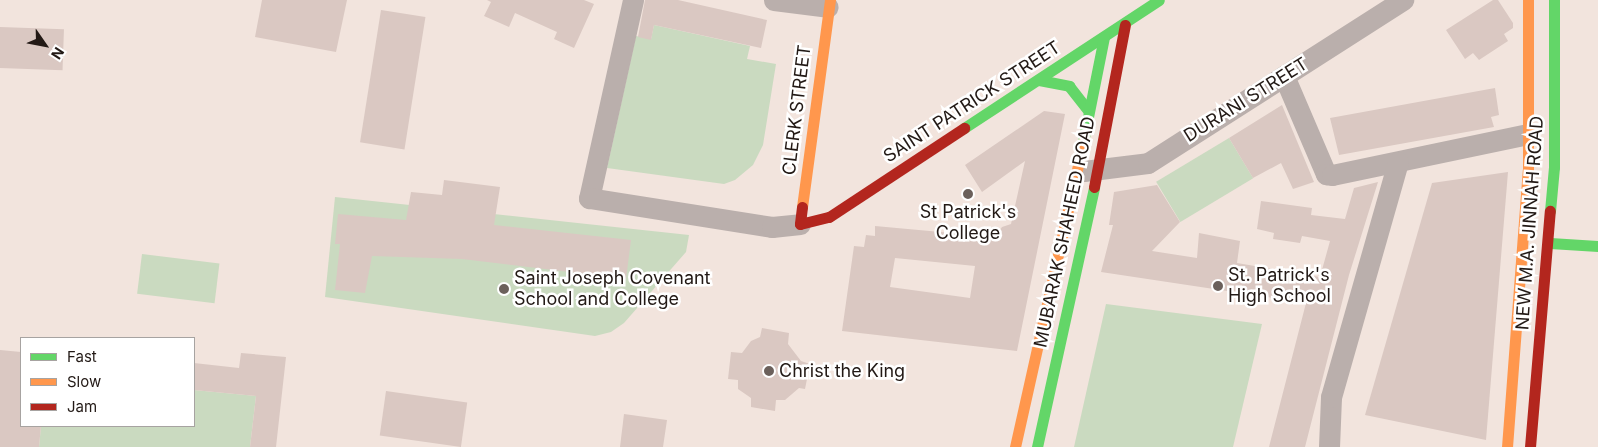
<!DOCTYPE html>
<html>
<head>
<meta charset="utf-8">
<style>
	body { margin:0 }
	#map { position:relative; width:1598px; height:447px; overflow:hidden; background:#f2e4dd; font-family:Inter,sans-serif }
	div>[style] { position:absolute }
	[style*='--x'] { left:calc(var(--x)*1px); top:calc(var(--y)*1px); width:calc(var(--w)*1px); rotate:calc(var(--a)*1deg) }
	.green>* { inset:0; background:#cadac0; transform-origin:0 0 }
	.building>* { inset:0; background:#dac8c2; transform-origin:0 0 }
	.street>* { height:21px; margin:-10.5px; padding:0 10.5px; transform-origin:10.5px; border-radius:10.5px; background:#baafac }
	.fast>* { height:11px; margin:-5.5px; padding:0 5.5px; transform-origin:5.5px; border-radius:5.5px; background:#63d668 }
	.slow>* { height:11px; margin:-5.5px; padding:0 5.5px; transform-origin:5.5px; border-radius:5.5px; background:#ff974d }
	.jam>* { height:11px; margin:-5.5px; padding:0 5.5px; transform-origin:5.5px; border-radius:5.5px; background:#b3261e }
	.dots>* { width:14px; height:14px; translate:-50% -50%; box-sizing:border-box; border:2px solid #fff; border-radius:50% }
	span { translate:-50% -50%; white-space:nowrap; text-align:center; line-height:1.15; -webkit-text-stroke:5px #fff; paint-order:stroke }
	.street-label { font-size:18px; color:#221915 }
	.poi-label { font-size:18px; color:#221915 }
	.left { translate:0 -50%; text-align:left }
	.legend { position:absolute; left:20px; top:337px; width:175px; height:90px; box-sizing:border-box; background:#fff; border:1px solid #a7a3a1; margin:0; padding:6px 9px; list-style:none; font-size:15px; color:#221915 }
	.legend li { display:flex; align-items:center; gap:10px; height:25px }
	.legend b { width:25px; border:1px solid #a7a3a1 }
	.north { position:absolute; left:20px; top:20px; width:50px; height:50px; -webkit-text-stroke:4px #fff; paint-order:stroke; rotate:123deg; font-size:14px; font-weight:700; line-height:20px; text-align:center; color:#221915 }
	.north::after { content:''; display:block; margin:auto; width:18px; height:22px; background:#221915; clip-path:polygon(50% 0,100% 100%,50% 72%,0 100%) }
</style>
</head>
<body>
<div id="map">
	<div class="green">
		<i style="clip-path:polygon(654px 25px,750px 46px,747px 59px,776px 64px,763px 145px,753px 165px,735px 180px,724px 184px,607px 168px,636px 36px,651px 39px)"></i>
		<i style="left:1229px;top:138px;width:47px;height:85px;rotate:59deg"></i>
		<i style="clip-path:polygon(335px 197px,689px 235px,686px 252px,624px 323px,611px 332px,595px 336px,325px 297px)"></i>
		<i style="left:142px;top:254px;width:78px;height:40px;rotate:7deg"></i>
		<i style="clip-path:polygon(1106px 304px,1262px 324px,1233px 447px,1074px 447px)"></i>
		<i style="clip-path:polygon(194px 390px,256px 396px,250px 447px,39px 447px,41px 426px,194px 426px)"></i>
	</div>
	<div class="building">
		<i style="clip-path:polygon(262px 0,347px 0,336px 52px,255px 37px)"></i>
		<i style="clip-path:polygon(487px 0,584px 0,594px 4px,574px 48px,554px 39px,557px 32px,515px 13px,509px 27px,484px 16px,491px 2px)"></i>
		<i style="clip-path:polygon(645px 0,678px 0,767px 20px,761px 48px,654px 25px,651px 40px,638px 37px)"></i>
		<i style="clip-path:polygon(1493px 0,1498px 0,1513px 23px,1513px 28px,1504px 34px,1508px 41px,1479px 60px,1473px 53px,1465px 59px,1446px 30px)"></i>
		<i style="left:381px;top:10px;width:45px;height:134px;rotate:9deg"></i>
		<i style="left:0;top:27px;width:64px;height:41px;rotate:2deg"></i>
		<i style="clip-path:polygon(1495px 88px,1499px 115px,1491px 117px,1494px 127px,1339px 155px,1330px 118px)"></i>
		<i style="clip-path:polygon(1282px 105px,1314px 182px,1293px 189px,1281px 163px,1253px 178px,1229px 138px)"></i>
		<i style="clip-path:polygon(evenodd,1044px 111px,1065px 114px,1017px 351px,842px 331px,854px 246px,864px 247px,866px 235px,875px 236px,875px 226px,995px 237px,1002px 227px,1011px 224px,1025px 161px,982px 192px,965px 165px,1044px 111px,895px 258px,975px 266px,970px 298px,890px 287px,895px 258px)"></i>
		<i style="clip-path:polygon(1508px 172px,1486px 440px,1365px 415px,1432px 183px)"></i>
		<i style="clip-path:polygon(444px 180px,500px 187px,494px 225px,631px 240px,626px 279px,462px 259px,372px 256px,365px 293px,335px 290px,340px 244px,335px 244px,338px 214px,406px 220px,411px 192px,442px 195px)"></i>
		<i style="clip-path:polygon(1378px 182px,1349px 275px,1305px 447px,1269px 447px,1306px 303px,1101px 272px,1113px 225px,1109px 225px,1114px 192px,1157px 185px,1180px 222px,1152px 251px,1197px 258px,1199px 233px,1240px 241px,1237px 263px,1320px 277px,1330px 241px,1302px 236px,1300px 243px,1273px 239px,1274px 233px,1257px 229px,1261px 201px,1312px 208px,1311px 215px,1345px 219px,1354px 188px)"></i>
		<i style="clip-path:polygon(762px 328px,789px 333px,788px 344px,801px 361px,810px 364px,805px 389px,799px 388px,785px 400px,776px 400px,775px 411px,751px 407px,751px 398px,738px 389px,738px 380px,728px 379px,731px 352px,742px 353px,751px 341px,760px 337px)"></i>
		<i style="clip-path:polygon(0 350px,21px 352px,21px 426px,41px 426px,39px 447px,0 447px)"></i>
		<i style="clip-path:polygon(241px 353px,286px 357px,276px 447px,250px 447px,256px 396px,194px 390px,194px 363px,239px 368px)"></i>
		<i style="left:386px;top:391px;width:82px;height:45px;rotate:8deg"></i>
		<i style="clip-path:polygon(624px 414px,667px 420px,663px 447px,620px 447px)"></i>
	</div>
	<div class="street">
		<i style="--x:633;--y:0;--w:203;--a:102.5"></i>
		<i style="--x:589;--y:198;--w:185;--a:9"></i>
		<i style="--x:772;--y:227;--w:28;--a:-6"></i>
		<i style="--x:774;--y:0;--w:54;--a:7.4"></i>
		<i style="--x:1284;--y:76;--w:107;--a:66.8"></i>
		<i style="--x:1326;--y:174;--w:6;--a:9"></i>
		<i style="--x:1332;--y:175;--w:201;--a:-11.8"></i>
		<i style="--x:1084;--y:171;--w:64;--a:-7.1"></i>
		<i style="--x:1148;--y:163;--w:303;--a:-32.6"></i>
		<i style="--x:1329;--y:447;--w:50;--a:-87.7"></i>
		<i style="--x:1331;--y:397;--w:244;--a:-74.1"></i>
	</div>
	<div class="fast">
		<i style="--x:1039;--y:80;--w:31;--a:11"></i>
		<i style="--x:1069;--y:86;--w:31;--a:52"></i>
		<i style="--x:964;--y:128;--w:233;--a:-33.3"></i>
		<i style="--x:1083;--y:142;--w:107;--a:-78.7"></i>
		<i style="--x:1550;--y:211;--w:44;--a:-84.8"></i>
		<i style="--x:1554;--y:167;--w:167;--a:-90"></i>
		<i style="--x:1550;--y:243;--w:48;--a:3.6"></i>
		<i style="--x:1037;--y:447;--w:266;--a:-77.6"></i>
	</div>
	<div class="slow">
		<i style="--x:802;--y:207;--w:209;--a:-82.3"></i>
		<i style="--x:1015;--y:447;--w:312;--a:-77.4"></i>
		<i style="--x:1507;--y:447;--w:278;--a:-85.7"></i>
		<i style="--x:1528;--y:170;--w:170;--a:-90"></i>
	</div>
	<div class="jam">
		<i style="--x:1094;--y:187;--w:165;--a:-79.2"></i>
		<i style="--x:802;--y:207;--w:17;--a:97"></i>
		<i style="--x:800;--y:224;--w:30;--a:-14"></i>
		<i style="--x:829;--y:217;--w:162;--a:-33.4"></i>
		<i style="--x:1530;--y:447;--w:237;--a:-85.2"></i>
	</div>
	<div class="dots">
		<i style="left:968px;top:194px;background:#6b605b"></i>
		<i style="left:1218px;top:286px;background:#6b605b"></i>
		<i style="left:504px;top:289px;background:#6b605b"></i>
		<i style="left:769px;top:371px;background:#6b605b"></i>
	</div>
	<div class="street-label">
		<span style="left:1246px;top:100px;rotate:-32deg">DURANI STREET</span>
		<span style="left:972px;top:102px;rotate:-33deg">SAINT PATRICK STREET</span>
		<span style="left:797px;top:110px;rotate:-83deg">CLERK STREET</span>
		<span style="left:1530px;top:223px;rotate:-86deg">NEW M.A. JINNAH ROAD</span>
		<span style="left:1065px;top:232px;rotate:-78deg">MUBARAK SHAHEED ROAD</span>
	</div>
	<div class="poi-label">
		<span style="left:968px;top:223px">St Patrick's<br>College</span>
		<span class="left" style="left:1228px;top:286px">St. Patrick's<br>High School</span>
		<span class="left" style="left:514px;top:289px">Saint Joseph Covenant<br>School and College</span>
		<span class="left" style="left:779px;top:371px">Christ the King</span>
	</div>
	<ul class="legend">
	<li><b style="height:6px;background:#63d668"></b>Fast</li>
	<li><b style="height:6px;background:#ff974d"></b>Slow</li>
	<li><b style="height:6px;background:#b3261e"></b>Jam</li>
	</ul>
	<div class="north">N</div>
</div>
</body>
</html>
